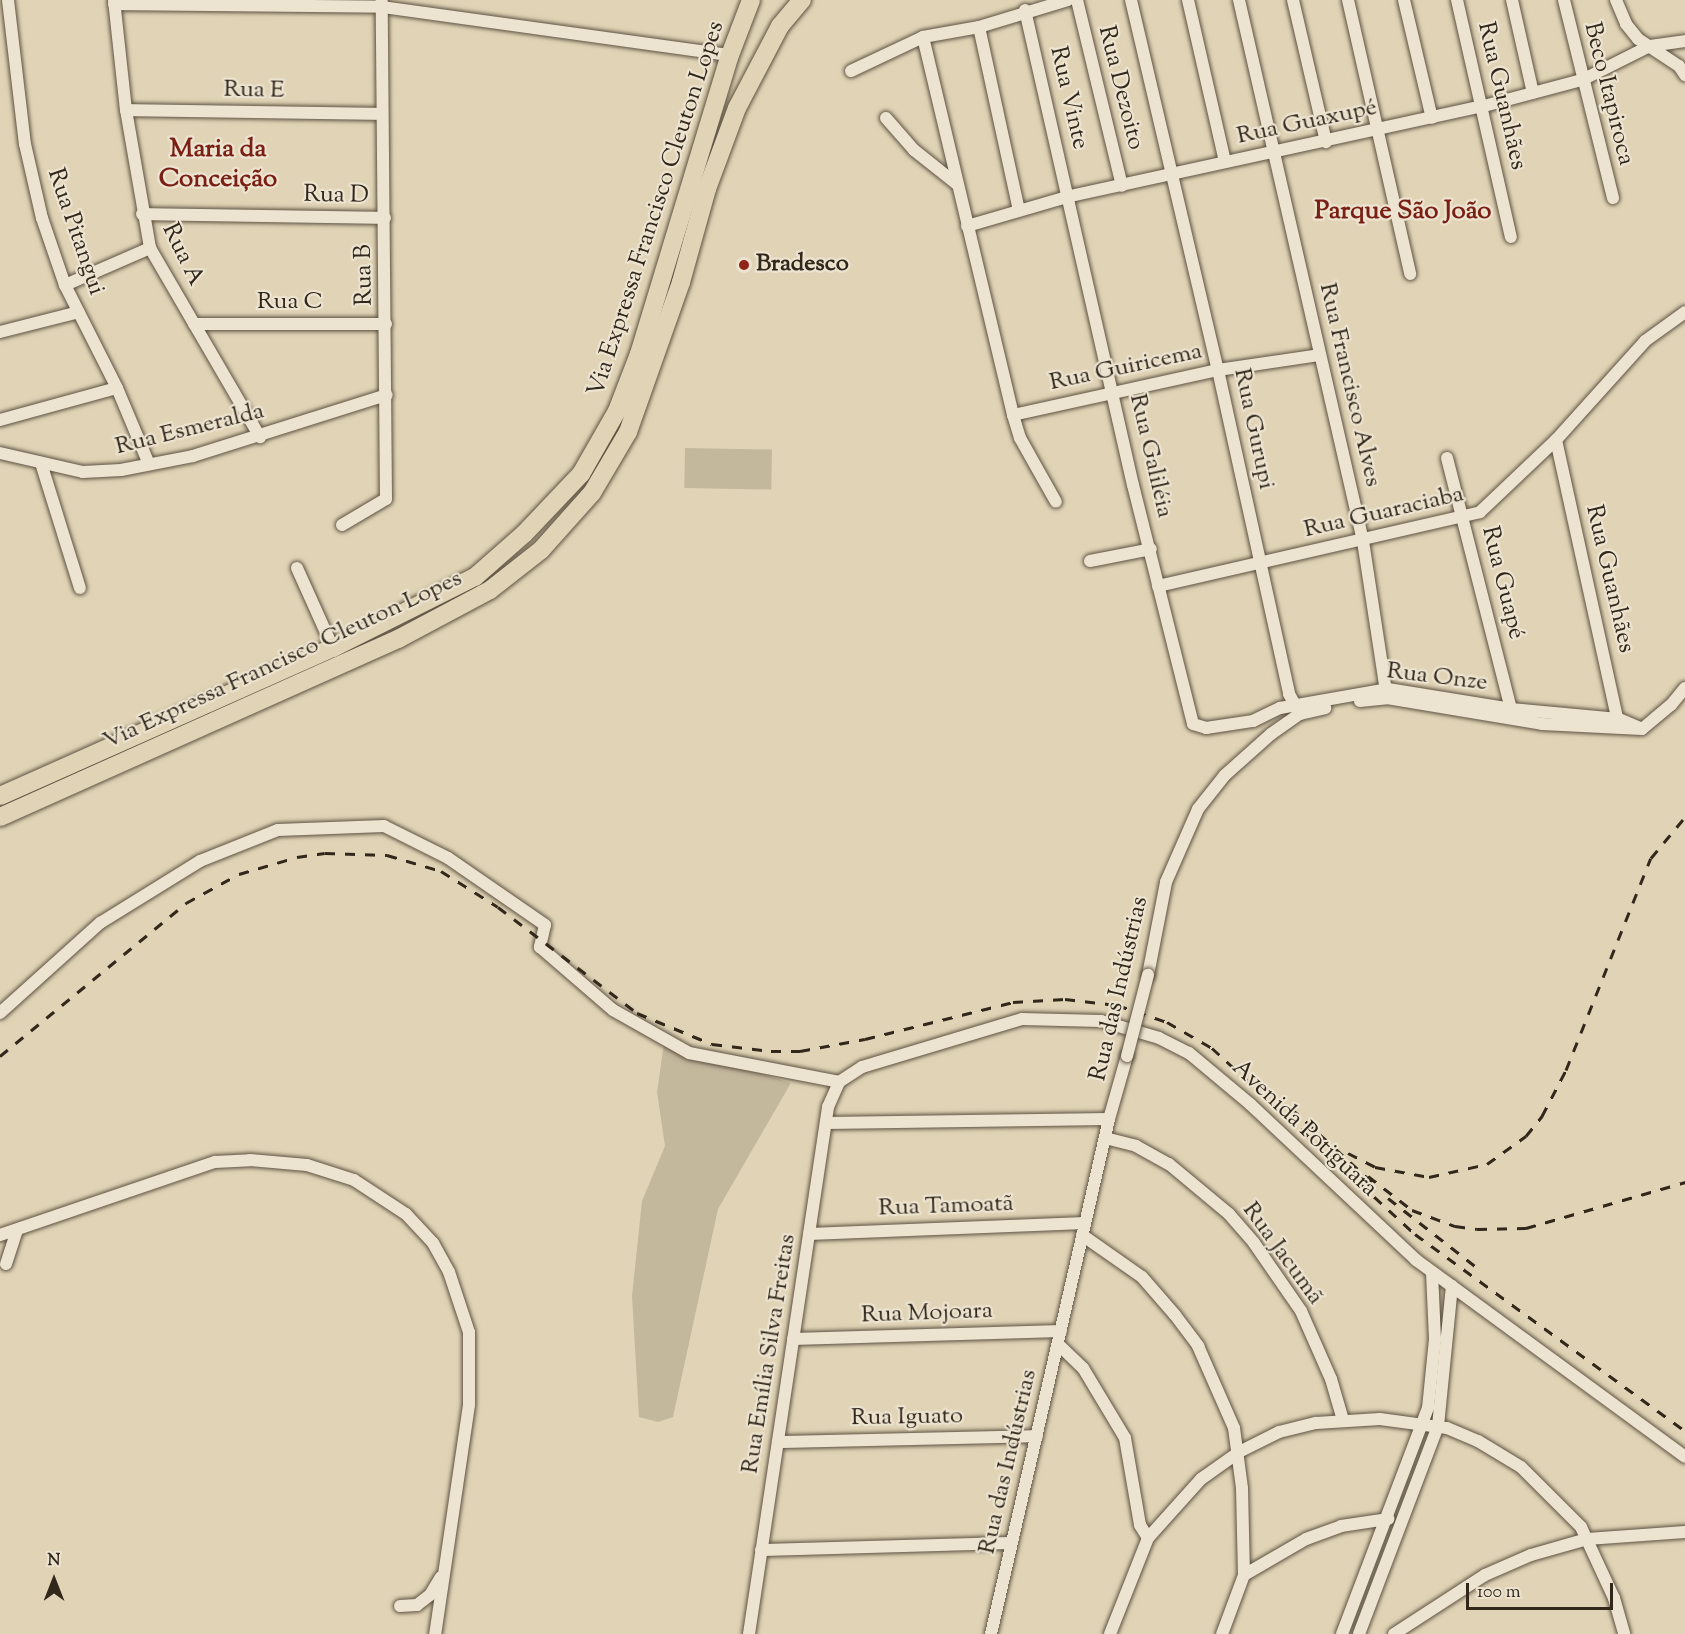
<!DOCTYPE html>
<html>
<head>
<meta charset="utf-8">
<style>
	body { margin:0 }
	#map { position:relative; width:1685px; height:1634px; overflow:hidden; background:#e1d4b6; font-family:"Sorts Mill Goudy",serif }
	div>[style] { position:absolute }
	[style*='--x'] { left:calc(var(--x)*1px); top:calc(var(--y)*1px); width:calc(var(--w)*1px); rotate:calc(var(--a)*1deg) }
	.green>* { inset:0; background:#c3b79c; transform-origin:0 0 }
	.roads { filter:drop-shadow(0 0 2px #5d5242) drop-shadow(0 0 2px #5d5242) }
	.minor>* { height:12px; margin:-6px; padding:0 6px; transform-origin:6px; border-radius:6px; background:#ece3d0 }
	.highway>* { height:18px; margin:-9px; padding:0 9px; transform-origin:9px; border-radius:9px; background:#e1d4b6 }
	.rail>* { height:3px; margin-top:-1.5px; transform-origin:0; background:repeating-linear-gradient(90deg,#31271b 0 10px,transparent 0 20px) }
	.bridges { filter:drop-shadow(0 0 2px #5d5242) drop-shadow(0 0 2px #5d5242) }
	.minor-bridge>* { height:12px; margin:-6px; padding:0 6px; transform-origin:6px; border-radius:6px; background:#ece3d0 }
	.dots>* { width:16px; height:16px; translate:-50% -50%; box-sizing:border-box; border:3px solid #ece3d0; border-radius:50% }
	span { translate:-50% -50%; white-space:nowrap; text-align:center; line-height:1.15; -webkit-text-stroke:4.5px #ece3d0; paint-order:stroke }
	.street-label { font-size:24px; color:#31271b }
	.poi-label { font-size:24px; color:#31271b; font-weight:700 }
	.left { translate:0 -50%; text-align:left }
	.neighbourhood-label { font-size:26px; color:#7a1f14; font-weight:700 }
	.north { position:absolute; left:24px; top:1550px; width:60px; height:60px; -webkit-text-stroke:4px #ece3d0; paint-order:stroke; rotate:0deg; font-size:16px; font-weight:700; line-height:24px; text-align:center; color:#31271b }
	.north::after { content:''; display:block; margin:auto; width:21px; height:27px; background:#31271b; clip-path:polygon(50% 0,100% 100%,50% 72%,0 100%) }
	.scale { position:absolute; left:1466px; top:1583px; width:147px; height:27px; box-sizing:border-box; border:3px solid #31271b; border-top:0; padding-left:8px; font-size:18px; line-height:21px; white-space:nowrap; color:#31271b; -webkit-text-stroke:4px #ece3d0; paint-order:stroke }
</style>
</head>
<body>
<div id="map">
	<div class="green">
		<i style="left:685px;top:448px;width:87px;height:40px;rotate:1deg"></i>
		<i style="clip-path:polygon(664px 1044px,791px 1083px,718px 1209px,673px 1417px,658px 1422px,639px 1417px,632px 1296px,642px 1201px,665px 1146px,657px 1092px)"></i>
	</div>
	<div class="roads">
		<div class="minor">
			<i style="--x:8;--y:0;--w:145;--a:83.3"></i>
			<i style="--x:25;--y:144;--w:76;--a:77.1"></i>
			<i style="--x:42;--y:218;--w:71;--a:71.1"></i>
			<i style="--x:65;--y:285;--w:115;--a:63.2"></i>
			<i style="--x:117;--y:388;--w:82;--a:67.2"></i>
			<i style="--x:114;--y:0;--w:111;--a:83.8"></i>
			<i style="--x:126;--y:110;--w:140;--a:80.1"></i>
			<i style="--x:150;--y:248;--w:219;--a:59.8"></i>
			<i style="--x:1077;--y:0;--w:191;--a:76.4"></i>
			<i style="--x:1131;--y:0;--w:380;--a:76.8"></i>
			<i style="--x:1218;--y:370;--w:332;--a:77.6"></i>
			<i style="--x:1289;--y:694;--w:23;--a:61"></i>
			<i style="--x:1188;--y:0;--w:166;--a:77.1"></i>
			<i style="--x:1239;--y:0;--w:555;--a:77.09"></i>
			<i style="--x:1363;--y:541;--w:158;--a:81.3"></i>
			<i style="--x:1293;--y:0;--w:146;--a:76.9"></i>
			<i style="--x:1348;--y:0;--w:281;--a:77.2"></i>
			<i style="--x:1404;--y:0;--w:121;--a:76.7"></i>
			<i style="--x:1457;--y:0;--w:243;--a:77.2"></i>
			<i style="--x:1512;--y:0;--w:95;--a:77.3"></i>
			<i style="--x:1564;--y:0;--w:204;--a:76.1"></i>
			<i style="--x:1616;--y:0;--w:26;--a:67"></i>
			<i style="--x:1626;--y:24;--w:19;--a:51"></i>
			<i style="--x:1638;--y:39;--w:49;--a:33.4"></i>
			<i style="--x:1679;--y:66;--w:11;--a:56"></i>
			<i style="--x:114;--y:4;--w:268;--a:0.6"></i>
			<i style="--x:382;--y:7;--w:351;--a:7.9"></i>
			<i style="--x:1025;--y:10;--w:487;--a:77.2"></i>
			<i style="--x:1133;--y:485;--w:246;--a:75.9"></i>
			<i style="--x:1193;--y:724;--w:14;--a:17"></i>
			<i style="--x:1206;--y:728;--w:48;--a:-8.5"></i>
			<i style="--x:1253;--y:721;--w:30;--a:-26"></i>
			<i style="--x:1280;--y:708;--w:110;--a:-10"></i>
			<i style="--x:1388;--y:689;--w:125;--a:9.2"></i>
			<i style="--x:1511;--y:709;--w:108;--a:5.3"></i>
			<i style="--x:1619;--y:719;--w:25;--a:23"></i>
			<i style="--x:979;--y:27;--w:187;--a:77.7"></i>
			<i style="--x:923;--y:37;--w:389;--a:76.6"></i>
			<i style="--x:1013;--y:415;--w:24;--a:73"></i>
			<i style="--x:1020;--y:438;--w:73;--a:60.6"></i>
			<i style="--x:851;--y:71;--w:80;--a:-25.3"></i>
			<i style="--x:923;--y:37;--w:57;--a:-10.1"></i>
			<i style="--x:979;--y:27;--w:93;--a:-16.9"></i>
			<i style="--x:126;--y:110;--w:255;--a:0.9"></i>
			<i style="--x:886;--y:118;--w:43;--a:48.8"></i>
			<i style="--x:914;--y:150;--w:56;--a:38.5"></i>
			<i style="--x:142;--y:214;--w:243;--a:0.9"></i>
			<i style="--x:967;--y:226;--w:107;--a:-16.2"></i>
			<i style="--x:1070;--y:196;--w:424;--a:-12.3"></i>
			<i style="--x:1484;--y:106;--w:101;--a:-14.9"></i>
			<i style="--x:1582;--y:80;--w:76;--a:-26.6"></i>
			<i style="--x:1650;--y:46;--w:35;--a:-8"></i>
			<i style="--x:65;--y:285;--w:93;--a:-23.5"></i>
			<i style="--x:194;--y:324;--w:192;--a:0"></i>
			<i style="--x:0;--y:332;--w:81;--a:-14.2"></i>
			<i style="--x:1013;--y:415;--w:210;--a:-12.4"></i>
			<i style="--x:1218;--y:370;--w:102;--a:-8.4"></i>
			<i style="--x:0;--y:420;--w:121;--a:-15.3"></i>
			<i style="--x:1556;--y:440;--w:294;--a:77.6"></i>
			<i style="--x:0;--y:453;--w:85;--a:12.9"></i>
			<i style="--x:83;--y:472;--w:38;--a:-3"></i>
			<i style="--x:121;--y:470;--w:73;--a:-11"></i>
			<i style="--x:193;--y:456;--w:203;--a:-17.5"></i>
			<i style="--x:1447;--y:458;--w:259;--a:75.7"></i>
			<i style="--x:1511;--y:709;--w:6;--a:108"></i>
			<i style="--x:41;--y:463;--w:131;--a:72.7"></i>
			<i style="--x:342;--y:525;--w:51;--a:-30.6"></i>
			<i style="--x:386;--y:499;--w:499;--a:-90.5"></i>
			<i style="--x:1090;--y:561;--w:62;--a:-11.1"></i>
			<i style="--x:297;--y:568;--w:88;--a:65.8"></i>
			<i style="--x:1158;--y:586;--w:330;--a:-12.9"></i>
			<i style="--x:1480;--y:512;--w:105;--a:-43.5"></i>
			<i style="--x:1556;--y:440;--w:133;--a:-48"></i>
			<i style="--x:1645;--y:341;--w:49;--a:-35.9"></i>
			<i style="--x:1360;--y:701;--w:27;--a:-6"></i>
			<i style="--x:1387;--y:698;--w:157;--a:9.5"></i>
			<i style="--x:1542;--y:724;--w:100;--a:2.9"></i>
			<i style="--x:1642;--y:729;--w:38;--a:-40"></i>
			<i style="--x:1671;--y:705;--w:22;--a:-51"></i>
			<i style="--x:1148;--y:975;--w:95;--a:-79"></i>
			<i style="--x:1166;--y:882;--w:80;--a:-66.3"></i>
			<i style="--x:1198;--y:809;--w:43;--a:-51.5"></i>
			<i style="--x:1225;--y:775;--w:62;--a:-41.7"></i>
			<i style="--x:1271;--y:734;--w:35;--a:-35"></i>
			<i style="--x:1300;--y:714;--w:26;--a:-13"></i>
			<i style="--x:0;--y:1013;--w:135;--a:-42"></i>
			<i style="--x:100;--y:923;--w:118;--a:-31.8"></i>
			<i style="--x:200;--y:861;--w:84;--a:-21.7"></i>
			<i style="--x:278;--y:830;--w:106;--a:-2.2"></i>
			<i style="--x:384;--y:826;--w:72;--a:26.6"></i>
			<i style="--x:448;--y:858;--w:118;--a:34.6"></i>
			<i style="--x:545;--y:925;--w:23;--a:103"></i>
			<i style="--x:540;--y:947;--w:96;--a:40.8"></i>
			<i style="--x:613;--y:1010;--w:87;--a:29.5"></i>
			<i style="--x:689;--y:1053;--w:153;--a:10.9"></i>
			<i style="--x:839;--y:1082;--w:27;--a:-33"></i>
			<i style="--x:862;--y:1067;--w:167;--a:-16.7"></i>
			<i style="--x:1022;--y:1019;--w:79;--a:1.5"></i>
			<i style="--x:1101;--y:1021;--w:60;--a:16.3"></i>
			<i style="--x:1159;--y:1038;--w:34;--a:27"></i>
			<i style="--x:1189;--y:1053;--w:80;--a:39.9"></i>
			<i style="--x:1250;--y:1104;--w:228;--a:43.2"></i>
			<i style="--x:1416;--y:1260;--w:333;--a:36.2"></i>
			<i style="--x:826;--y:1123;--w:283;--a:-0.8"></i>
			<i style="--x:1105;--y:1138;--w:32;--a:14"></i>
			<i style="--x:1136;--y:1146;--w:38;--a:29"></i>
			<i style="--x:1169;--y:1164;--w:78;--a:39.8"></i>
			<i style="--x:1229;--y:1214;--w:38;--a:49"></i>
			<i style="--x:1254;--y:1243;--w:83;--a:55.3"></i>
			<i style="--x:1301;--y:1311;--w:74;--a:66.2"></i>
			<i style="--x:1331;--y:1379;--w:43;--a:73.7"></i>
			<i style="--x:809;--y:1234;--w:276;--a:-2.3"></i>
			<i style="--x:0;--y:1235;--w:227;--a:-18.8"></i>
			<i style="--x:215;--y:1162;--w:35;--a:-3"></i>
			<i style="--x:250;--y:1160;--w:57;--a:5"></i>
			<i style="--x:307;--y:1165;--w:49;--a:17.7"></i>
			<i style="--x:354;--y:1180;--w:62;--a:33.2"></i>
			<i style="--x:406;--y:1214;--w:40;--a:47"></i>
			<i style="--x:433;--y:1243;--w:33;--a:61"></i>
			<i style="--x:449;--y:1272;--w:63;--a:71.6"></i>
			<i style="--x:469;--y:1332;--w:73;--a:90"></i>
			<i style="--x:469;--y:1405;--w:232;--a:98.4"></i>
			<i style="--x:1082;--y:1235;--w:73;--a:35"></i>
			<i style="--x:1142;--y:1277;--w:50;--a:49"></i>
			<i style="--x:1175;--y:1315;--w:39;--a:53"></i>
			<i style="--x:1198;--y:1346;--w:90;--a:66.3"></i>
			<i style="--x:1234;--y:1428;--w:61;--a:82.4"></i>
			<i style="--x:1242;--y:1488;--w:87;--a:88.7"></i>
			<i style="--x:1244;--y:1575;--w:63;--a:110.4"></i>
			<i style="--x:6;--y:1264;--w:36;--a:-72"></i>
			<i style="--x:793;--y:1339;--w:268;--a:-1.7"></i>
			<i style="--x:1058;--y:1344;--w:35;--a:44"></i>
			<i style="--x:1083;--y:1368;--w:82;--a:59"></i>
			<i style="--x:1125;--y:1438;--w:88;--a:80.2"></i>
			<i style="--x:1140;--y:1525;--w:15;--a:58"></i>
			<i style="--x:778;--y:1442;--w:259;--a:-1.3"></i>
			<i style="--x:761;--y:1550;--w:250;--a:-1.6"></i>
			<i style="--x:1244;--y:1575;--w:72;--a:-30.1"></i>
			<i style="--x:1306;--y:1539;--w:37;--a:-20"></i>
			<i style="--x:1341;--y:1526;--w:48;--a:-8.5"></i>
			<i style="--x:400;--y:1606;--w:17;--a:-3"></i>
			<i style="--x:417;--y:1605;--w:16;--a:-38"></i>
			<i style="--x:430;--y:1595;--w:21;--a:-59"></i>
			<i style="--x:749;--y:1634;--w:533;--a:-81.47"></i>
			<i style="--x:828;--y:1107;--w:27;--a:-66"></i>
			<i style="--x:991;--y:1634;--w:528;--a:-77.09"></i>
			<i style="--x:1109;--y:1119;--w:66;--a:-74.1"></i>
			<i style="--x:1110;--y:1634;--w:103;--a:-68.4"></i>
			<i style="--x:1148;--y:1538;--w:79;--a:-48.1"></i>
			<i style="--x:1201;--y:1479;--w:47;--a:-35.4"></i>
			<i style="--x:1239;--y:1452;--w:45;--a:-26.6"></i>
			<i style="--x:1279;--y:1432;--w:38;--a:-14"></i>
			<i style="--x:1316;--y:1423;--w:64;--a:-3.6"></i>
			<i style="--x:1380;--y:1419;--w:68;--a:7.7"></i>
			<i style="--x:1447;--y:1428;--w:34;--a:23"></i>
			<i style="--x:1478;--y:1441;--w:50;--a:31.2"></i>
			<i style="--x:1521;--y:1467;--w:85;--a:45"></i>
			<i style="--x:1581;--y:1527;--w:78;--a:65.1"></i>
			<i style="--x:1614;--y:1598;--w:37;--a:74"></i>
			<i style="--x:1342;--y:1634;--w:242;--a:-69.2"></i>
			<i style="--x:1428;--y:1408;--w:69;--a:-84.2"></i>
			<i style="--x:1435;--y:1339;--w:67;--a:-92.6"></i>
			<i style="--x:1359;--y:1634;--w:222;--a:-69.2"></i>
			<i style="--x:1438;--y:1426;--w:141;--a:-84.3"></i>
			<i style="--x:1394;--y:1634;--w:108;--a:-33"></i>
			<i style="--x:1485;--y:1575;--w:50;--a:-23.5"></i>
			<i style="--x:1531;--y:1555;--w:58;--a:-15.9"></i>
			<i style="--x:1587;--y:1539;--w:98;--a:-4.1"></i>
		</div>
		<div class="highway">
			<i style="--x:0;--y:796;--w:364;--a:-24"></i>
			<i style="--x:333;--y:648;--w:159;--a:-26.6"></i>
			<i style="--x:475;--y:577;--w:65;--a:-41.3"></i>
			<i style="--x:524;--y:534;--w:83;--a:-46.5"></i>
			<i style="--x:581;--y:474;--w:73;--a:-60.3"></i>
			<i style="--x:617;--y:411;--w:61;--a:-68.9"></i>
			<i style="--x:639;--y:354;--w:313;--a:-73.1"></i>
			<i style="--x:730;--y:55;--w:59;--a:-69.1"></i>
			<i style="--x:0;--y:817;--w:436;--a:-24.1"></i>
			<i style="--x:398;--y:639;--w:104;--a:-28"></i>
			<i style="--x:490;--y:590;--w:65;--a:-38.1"></i>
			<i style="--x:541;--y:550;--w:76;--a:-48.2"></i>
			<i style="--x:592;--y:493;--w:71;--a:-59.5"></i>
			<i style="--x:628;--y:432;--w:159;--a:-70.5"></i>
			<i style="--x:681;--y:282;--w:97;--a:-74.4"></i>
			<i style="--x:707;--y:189;--w:86;--a:-69.7"></i>
			<i style="--x:737;--y:108;--w:93;--a:-62.3"></i>
			<i style="--x:780;--y:26;--w:34;--a:-50"></i>
		</div>
	</div>
	<div class="rail">
		<i style="--x:0;--y:1056;--w:241;--a:-39.4"></i>
		<i style="--x:186;--y:903;--w:60;--a:-28.7"></i>
		<i style="--x:239;--y:874;--w:60;--a:-16.3"></i>
		<i style="--x:297;--y:857;--w:28;--a:-8"></i>
		<i style="--x:325;--y:853;--w:62;--a:1.8"></i>
		<i style="--x:387;--y:855;--w:56;--a:16.5"></i>
		<i style="--x:441;--y:871;--w:67;--a:32.3"></i>
		<i style="--x:498;--y:907;--w:175;--a:37.3"></i>
		<i style="--x:637;--y:1013;--w:81;--a:22.5"></i>
		<i style="--x:712;--y:1044;--w:59;--a:6.8"></i>
		<i style="--x:771;--y:1051;--w:29;--a:0"></i>
		<i style="--x:800;--y:1051;--w:66;--a:-10.5"></i>
		<i style="--x:865;--y:1039;--w:153;--a:-14"></i>
		<i style="--x:1013;--y:1002;--w:52;--a:-3.3"></i>
		<i style="--x:1065;--y:999;--w:52;--a:6.6"></i>
		<i style="--x:1117;--y:1005;--w:53;--a:18.8"></i>
		<i style="--x:1167;--y:1022;--w:52;--a:30"></i>
		<i style="--x:1212;--y:1048;--w:275;--a:42.5"></i>
		<i style="--x:1415;--y:1234;--w:334;--a:36.1"></i>
		<i style="--x:1291;--y:1108;--w:111;--a:42.4"></i>
		<i style="--x:1348;--y:1153;--w:30;--a:27"></i>
		<i style="--x:1375;--y:1167;--w:55;--a:10.5"></i>
		<i style="--x:1429;--y:1177;--w:59;--a:-12.6"></i>
		<i style="--x:1487;--y:1164;--w:48;--a:-35.7"></i>
		<i style="--x:1526;--y:1136;--w:26;--a:-51"></i>
		<i style="--x:1542;--y:1116;--w:52;--a:-62.4"></i>
		<i style="--x:1566;--y:1070;--w:228;--a:-68.2"></i>
		<i style="--x:1651;--y:858;--w:53;--a:-50.3"></i>
		<i style="--x:1368;--y:1176;--w:56;--a:37.7"></i>
		<i style="--x:1412;--y:1210;--w:46;--a:20.4"></i>
		<i style="--x:1455;--y:1226;--w:22;--a:8"></i>
		<i style="--x:1477;--y:1229;--w:49;--a:-1.2"></i>
		<i style="--x:1526;--y:1228;--w:166;--a:-16.1"></i>
		<i style="--x:1388;--y:1198;--w:110;--a:38"></i>
	</div>
	<div class="bridges">
		<div class="minor-bridge">
			<i style="--x:1127;--y:1056;--w:84;--a:-75.5"></i>
		</div>
	</div>
	<div class="dots">
		<i style="left:744px;top:265px;background:#8f2418"></i>
	</div>
	<div class="street-label">
		<span style="left:1120px;top:88px;rotate:76deg">Rua Dezoito</span>
		<span style="left:254px;top:91px;rotate:1deg">Rua E</span>
		<span style="left:1608px;top:94px;rotate:76deg">Beco Itapiroca</span>
		<span style="left:1501px;top:96px;rotate:77deg">Rua Guanhães</span>
		<span style="left:1068px;top:98px;rotate:77deg">Rua Vinte</span>
		<span style="left:1307px;top:123px;rotate:-12deg">Rua Guaxupé</span>
		<span style="left:336px;top:196px;rotate:1deg">Rua D</span>
		<span style="left:657px;top:209px;rotate:-72deg">Via Expressa Francisco Cleuton Lopes</span>
		<span style="left:75px;top:232px;rotate:71deg">Rua Pitangui</span>
		<span style="left:182px;top:255px;rotate:64deg">Rua A</span>
		<span style="left:365px;top:275px;rotate:-91deg">Rua B</span>
		<span style="left:290px;top:303px">Rua C</span>
		<span style="left:1126px;top:368px;rotate:-12deg">Rua Guiricema</span>
		<span style="left:1349px;top:385px;rotate:77deg">Rua Francisco Alves</span>
		<span style="left:1253px;top:429px;rotate:78deg">Rua Gurupi</span>
		<span style="left:190px;top:430px;rotate:-14deg">Rua Esmeralda</span>
		<span style="left:1150px;top:456px;rotate:77deg">Rua Galiléia</span>
		<span style="left:1384px;top:513px;rotate:-13deg">Rua Guaraciaba</span>
		<span style="left:1609px;top:579px;rotate:77deg">Rua Guanhães</span>
		<span style="left:1502px;top:583px;rotate:76deg">Rua Guapé</span>
		<span style="left:283px;top:661px;rotate:-25deg">Via Expressa Francisco Cleuton Lopes</span>
		<span style="left:1437px;top:678px;rotate:7deg">Rua Onze</span>
		<span style="left:1120px;top:989px;rotate:-77deg">Rua das Indústrias</span>
		<span style="left:1304px;top:1129px;rotate:43deg">Avenida Potiguara</span>
		<span style="left:946px;top:1207px;rotate:-2deg">Rua Tamoatã</span>
		<span style="left:1282px;top:1254px;rotate:54deg">Rua Jacumã</span>
		<span style="left:927px;top:1314px;rotate:-2deg">Rua Mojoara</span>
		<span style="left:770px;top:1354px;rotate:-81deg">Rua Emília Silva Freitas</span>
		<span style="left:907px;top:1418px;rotate:-1deg">Rua Iguato</span>
		<span style="left:1009px;top:1462px;rotate:-77deg">Rua das Indústrias</span>
	</div>
	<div class="poi-label">
		<span class="left" style="left:756px;top:265px">Bradesco</span>
	</div>
	<div class="neighbourhood-label">
		<span style="left:218px;top:165px">Maria da<br>Conceição</span>
		<span style="left:1403px;top:212px">Parque São João</span>
	</div>
	<div class="north">N</div>
	<div class="scale">100 m</div>
</div>
</body>
</html>
